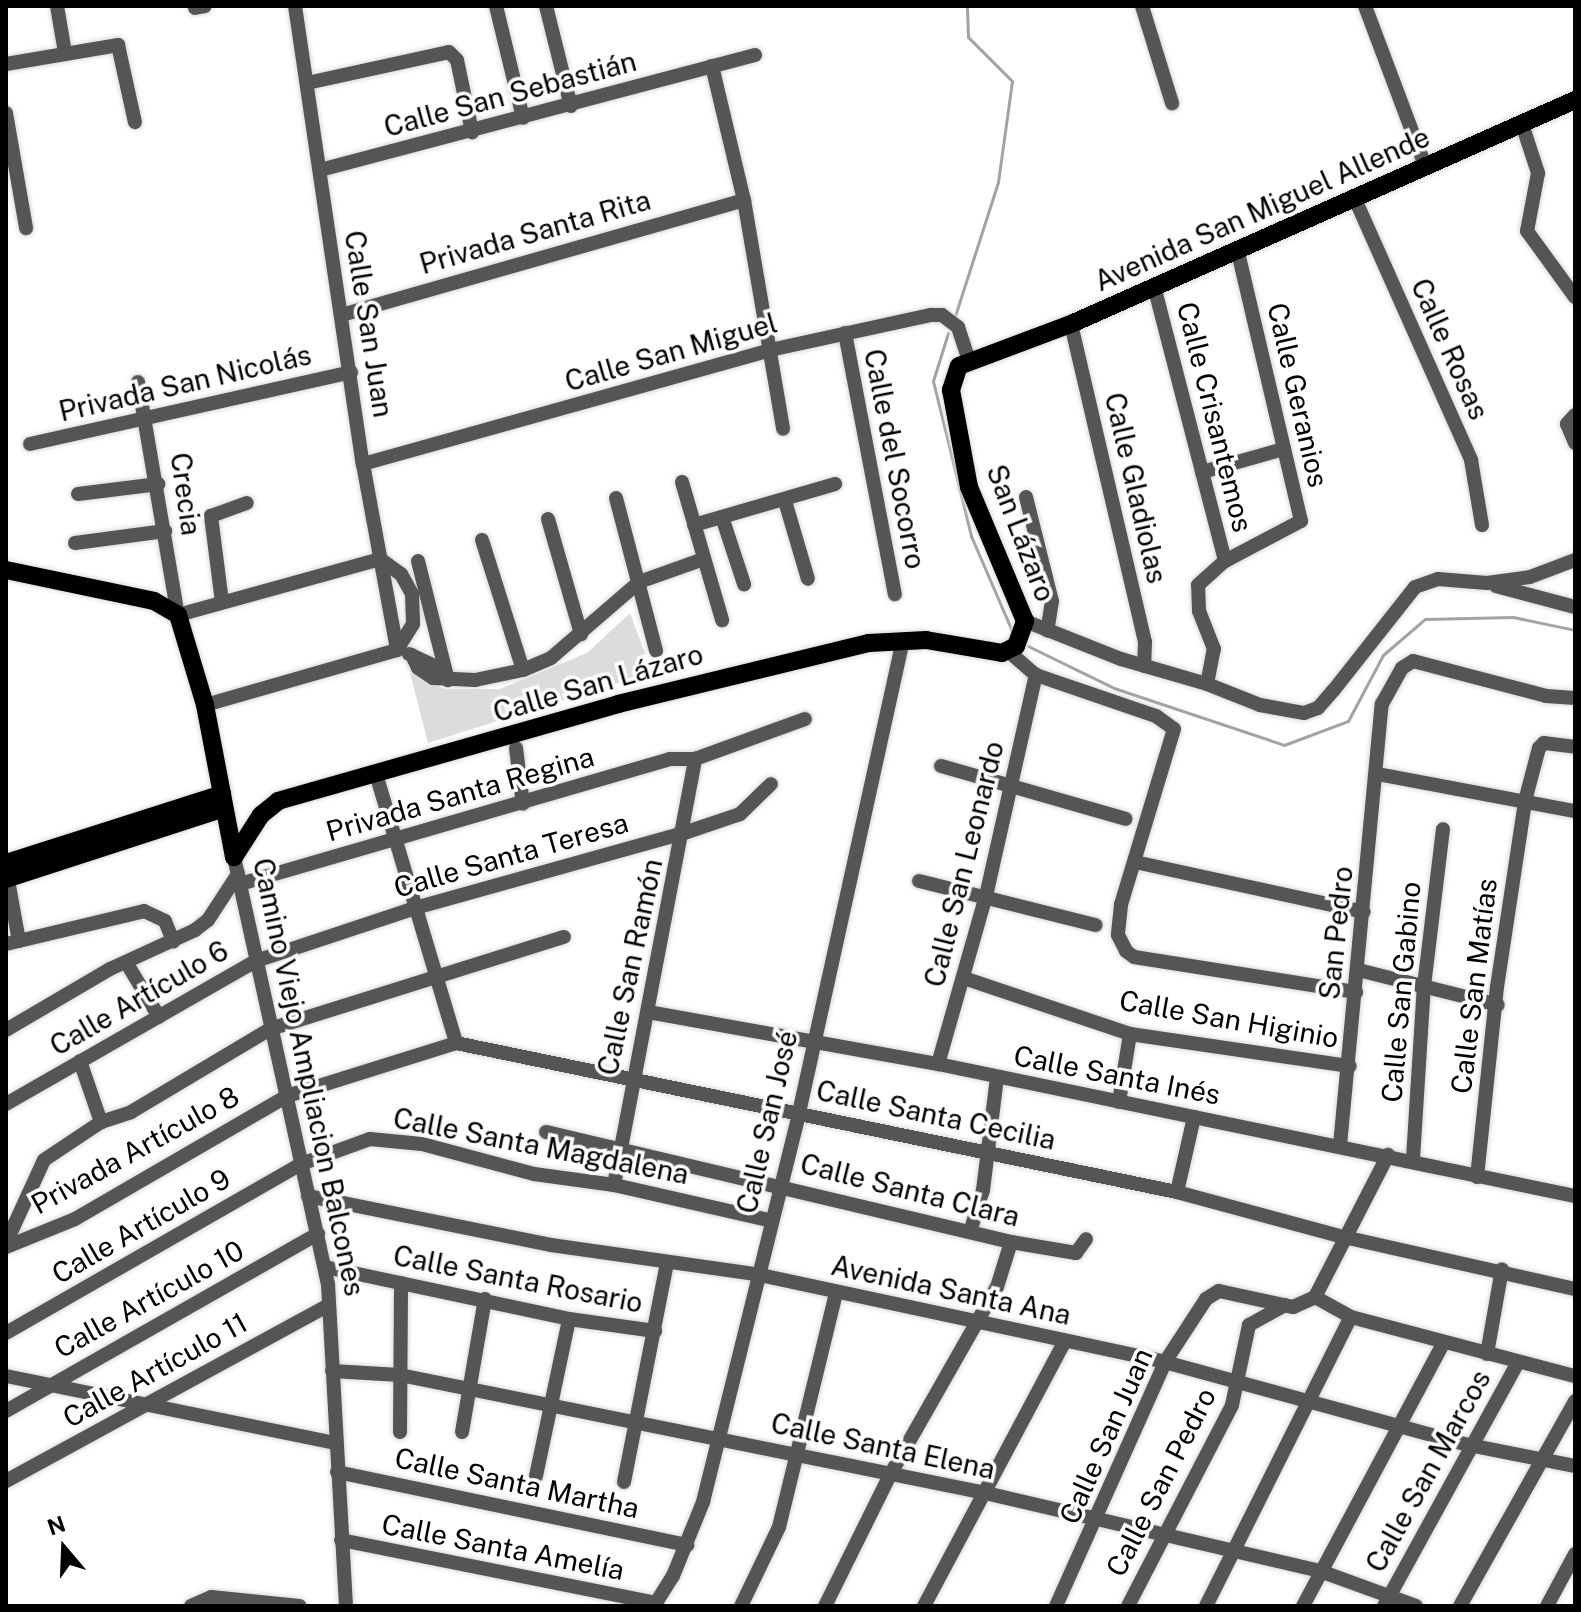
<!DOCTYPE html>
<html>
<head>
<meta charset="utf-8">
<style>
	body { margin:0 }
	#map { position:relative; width:1581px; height:1612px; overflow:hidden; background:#fff; font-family:"Public Sans",sans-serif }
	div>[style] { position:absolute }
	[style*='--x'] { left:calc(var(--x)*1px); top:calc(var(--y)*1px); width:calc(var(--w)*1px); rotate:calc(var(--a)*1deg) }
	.green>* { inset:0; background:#dcdcdc }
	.stream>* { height:3px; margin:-1.5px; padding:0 1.5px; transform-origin:1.5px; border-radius:1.5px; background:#a3a3a3 }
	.roads { filter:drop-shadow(0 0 2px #dbdbdb) drop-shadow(0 0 2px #dbdbdb) }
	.minor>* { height:14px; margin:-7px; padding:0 7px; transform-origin:7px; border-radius:7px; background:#555 }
	.major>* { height:18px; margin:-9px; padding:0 9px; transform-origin:9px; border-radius:9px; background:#000 }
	span { translate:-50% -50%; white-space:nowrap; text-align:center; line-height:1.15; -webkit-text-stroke:7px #fff; paint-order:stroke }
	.street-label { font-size:28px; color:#000 }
	.frame { position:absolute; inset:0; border:8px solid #000; pointer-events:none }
	.north { position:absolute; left:24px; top:1508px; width:80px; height:80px; -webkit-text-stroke:6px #fff; paint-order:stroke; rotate:341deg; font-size:22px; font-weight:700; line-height:32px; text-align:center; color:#000 }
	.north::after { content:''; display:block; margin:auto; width:28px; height:36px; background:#000; clip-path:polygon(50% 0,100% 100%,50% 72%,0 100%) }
</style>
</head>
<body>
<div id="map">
	<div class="green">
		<i style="clip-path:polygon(630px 613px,652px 672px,428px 743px,410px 673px,444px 689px,500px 689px,587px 653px)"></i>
	</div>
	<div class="stream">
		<i style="--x:955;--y:316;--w:141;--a:-72.2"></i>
		<i style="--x:998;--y:182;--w:102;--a:-82.1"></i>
		<i style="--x:1012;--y:81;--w:62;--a:-135"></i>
		<i style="--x:968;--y:37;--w:31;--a:-92"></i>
		<i style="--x:948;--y:333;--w:50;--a:107.4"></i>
		<i style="--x:933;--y:381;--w:160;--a:76.2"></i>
		<i style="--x:971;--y:536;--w:106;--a:66.6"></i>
		<i style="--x:1028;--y:646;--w:96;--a:26"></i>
		<i style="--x:1114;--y:688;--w:179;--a:18.5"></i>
		<i style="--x:1284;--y:745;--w:68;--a:-20.6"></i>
		<i style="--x:1348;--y:721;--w:75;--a:-62.1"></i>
		<i style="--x:1383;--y:655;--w:55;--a:-40.6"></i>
		<i style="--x:1425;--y:619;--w:88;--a:-1.3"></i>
		<i style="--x:1513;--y:617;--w:63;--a:11.8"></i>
	</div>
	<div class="roads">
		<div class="minor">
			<i style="--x:57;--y:6;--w:48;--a:80.3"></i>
			<i style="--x:295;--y:6;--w:463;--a:81.6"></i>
			<i style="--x:363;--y:464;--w:189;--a:79.6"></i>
			<i style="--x:496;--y:6;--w:115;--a:76.4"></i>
			<i style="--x:546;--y:6;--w:103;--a:76"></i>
			<i style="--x:1142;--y:6;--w:102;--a:72.8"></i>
			<i style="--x:1365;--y:6;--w:173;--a:69.4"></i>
			<i style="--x:195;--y:8;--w:10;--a:-11"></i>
			<i style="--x:6;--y:64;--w:114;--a:-9.6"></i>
			<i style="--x:118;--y:45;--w:79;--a:77.6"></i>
			<i style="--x:712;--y:66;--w:138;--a:76.6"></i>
			<i style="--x:744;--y:200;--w:232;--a:80.3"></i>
			<i style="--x:307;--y:83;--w:145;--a:-12.3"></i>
			<i style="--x:449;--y:52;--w:11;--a:45"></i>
			<i style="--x:457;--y:60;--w:74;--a:78.2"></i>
			<i style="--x:6;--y:113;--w:117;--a:80.1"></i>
			<i style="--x:1522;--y:124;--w:52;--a:71.9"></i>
			<i style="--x:1538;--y:173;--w:59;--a:100.7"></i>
			<i style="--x:1527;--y:231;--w:82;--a:54"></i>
			<i style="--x:320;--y:170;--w:450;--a:-14.8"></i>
			<i style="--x:1355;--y:199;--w:286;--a:66"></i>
			<i style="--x:1471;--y:460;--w:66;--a:80.4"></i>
			<i style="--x:1154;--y:286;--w:284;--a:75.5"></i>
			<i style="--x:341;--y:315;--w:419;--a:-15.9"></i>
			<i style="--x:1071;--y:324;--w:326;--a:76.9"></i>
			<i style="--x:1145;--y:642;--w:24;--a:92"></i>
			<i style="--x:845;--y:333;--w:266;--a:79.2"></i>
			<i style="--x:138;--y:382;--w:236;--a:80.3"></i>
			<i style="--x:178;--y:615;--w:210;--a:-15.5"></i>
			<i style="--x:380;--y:559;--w:26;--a:36"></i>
			<i style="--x:401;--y:574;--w:23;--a:61"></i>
			<i style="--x:412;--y:594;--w:30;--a:88"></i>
			<i style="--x:413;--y:624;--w:31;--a:122"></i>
			<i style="--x:397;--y:650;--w:200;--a:164"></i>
			<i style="--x:1575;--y:415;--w:12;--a:132"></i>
			<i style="--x:1567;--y:424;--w:21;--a:67"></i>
			<i style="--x:30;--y:444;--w:329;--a:-12.6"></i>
			<i style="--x:363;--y:464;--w:423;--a:-15.6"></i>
			<i style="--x:770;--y:350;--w:165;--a:-12.3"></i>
			<i style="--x:931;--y:315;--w:11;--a:0"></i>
			<i style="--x:942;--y:315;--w:20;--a:37"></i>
			<i style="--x:958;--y:327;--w:35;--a:72"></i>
			<i style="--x:1202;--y:472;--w:85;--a:-15.7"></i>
			<i style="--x:682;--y:482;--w:144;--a:73.8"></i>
			<i style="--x:78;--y:494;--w:81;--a:-7.1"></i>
			<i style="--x:1026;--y:497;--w:107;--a:76"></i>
			<i style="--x:1052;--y:601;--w:30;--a:99"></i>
			<i style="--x:616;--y:498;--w:158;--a:75.3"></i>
			<i style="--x:785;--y:501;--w:81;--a:73.6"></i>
			<i style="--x:722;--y:517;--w:71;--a:71.8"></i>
			<i style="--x:548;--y:519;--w:120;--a:74"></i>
			<i style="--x:694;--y:525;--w:147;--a:-16.2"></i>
			<i style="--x:482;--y:540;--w:136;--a:72.5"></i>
			<i style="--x:75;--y:543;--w:91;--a:-7.6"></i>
			<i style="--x:418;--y:561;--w:123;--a:75.9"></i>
			<i style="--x:1496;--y:586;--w:82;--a:14.9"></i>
			<i style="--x:222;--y:602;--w:87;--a:-97.3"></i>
			<i style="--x:211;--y:516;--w:38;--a:-20"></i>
			<i style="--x:1025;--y:621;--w:103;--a:21.6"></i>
			<i style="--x:1121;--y:659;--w:90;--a:16.2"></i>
			<i style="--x:1207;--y:684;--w:57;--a:21.6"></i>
			<i style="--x:1260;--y:705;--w:45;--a:10.3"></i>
			<i style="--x:1304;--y:713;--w:15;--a:-20"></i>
			<i style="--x:1318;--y:708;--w:23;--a:-49"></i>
			<i style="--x:1333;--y:691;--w:132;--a:-51.7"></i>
			<i style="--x:1415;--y:587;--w:24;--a:-19"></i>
			<i style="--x:1438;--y:579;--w:49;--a:4.7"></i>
			<i style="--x:1487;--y:583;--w:43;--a:-7.9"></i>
			<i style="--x:1530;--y:577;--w:48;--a:-20.7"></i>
			<i style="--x:1007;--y:650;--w:38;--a:41"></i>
			<i style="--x:1036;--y:675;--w:127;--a:18.9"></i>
			<i style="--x:1156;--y:716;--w:22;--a:36"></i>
			<i style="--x:1174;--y:729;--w:184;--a:106.8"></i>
			<i style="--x:1121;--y:905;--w:30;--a:96"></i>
			<i style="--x:1118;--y:935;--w:18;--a:63"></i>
			<i style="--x:1126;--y:951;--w:10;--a:37"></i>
			<i style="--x:1134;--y:957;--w:225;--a:9"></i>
			<i style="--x:409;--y:654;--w:31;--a:25"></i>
			<i style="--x:437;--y:667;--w:11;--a:75"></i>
			<i style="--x:412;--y:655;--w:14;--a:65"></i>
			<i style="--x:418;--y:668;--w:18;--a:34"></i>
			<i style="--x:433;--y:678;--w:42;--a:2.7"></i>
			<i style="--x:475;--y:680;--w:49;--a:-11.8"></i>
			<i style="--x:523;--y:670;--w:30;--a:-23"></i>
			<i style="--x:551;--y:658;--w:116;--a:-40.8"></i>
			<i style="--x:639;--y:582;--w:69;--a:-19.5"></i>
			<i style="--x:1207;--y:684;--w:36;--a:-79"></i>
			<i style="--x:1214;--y:649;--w:41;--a:-111.5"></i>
			<i style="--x:1199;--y:611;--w:26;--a:-92"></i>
			<i style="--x:1198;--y:585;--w:36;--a:-42"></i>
			<i style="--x:1225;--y:561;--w:86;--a:-27.8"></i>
			<i style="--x:1301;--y:521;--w:279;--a:-103.2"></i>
			<i style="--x:516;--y:748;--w:56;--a:82.9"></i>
			<i style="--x:695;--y:759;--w:117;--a:-20"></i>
			<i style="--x:941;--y:766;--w:192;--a:16"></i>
			<i style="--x:376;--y:774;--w:281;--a:73.4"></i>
			<i style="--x:1377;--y:774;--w:201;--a:10.6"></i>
			<i style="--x:234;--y:857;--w:437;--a:77.6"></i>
			<i style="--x:328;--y:1284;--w:323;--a:86.8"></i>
			<i style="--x:1135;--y:862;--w:234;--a:12.3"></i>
			<i style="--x:6;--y:869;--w:73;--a:79.8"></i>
			<i style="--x:919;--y:881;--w:182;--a:14"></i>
			<i style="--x:240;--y:884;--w:448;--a:-16.2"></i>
			<i style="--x:670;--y:759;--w:25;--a:0"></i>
			<i style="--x:6;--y:944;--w:142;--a:-13.4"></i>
			<i style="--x:144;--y:911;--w:23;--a:25"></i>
			<i style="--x:165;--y:921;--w:22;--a:68"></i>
			<i style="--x:126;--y:962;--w:64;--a:59"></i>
			<i style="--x:1358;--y:970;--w:144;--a:14"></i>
			<i style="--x:964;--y:978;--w:175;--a:18.6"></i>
			<i style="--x:1130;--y:1034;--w:222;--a:8.3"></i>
			<i style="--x:648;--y:1012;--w:295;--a:10.2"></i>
			<i style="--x:938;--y:1064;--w:651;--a:11.71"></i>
			<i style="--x:6;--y:1030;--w:121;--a:-30.4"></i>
			<i style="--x:110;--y:969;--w:94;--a:-24.6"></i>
			<i style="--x:195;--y:930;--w:16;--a:-38"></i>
			<i style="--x:208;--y:920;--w:55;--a:-56.9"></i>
			<i style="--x:80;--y:1061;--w:65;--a:71"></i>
			<i style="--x:938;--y:1064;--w:175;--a:-74.1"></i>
			<i style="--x:986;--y:896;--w:227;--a:-77.3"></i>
			<i style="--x:1119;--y:1102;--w:69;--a:-80.8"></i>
			<i style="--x:6;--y:1104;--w:288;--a:-29.8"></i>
			<i style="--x:256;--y:961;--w:168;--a:-18.4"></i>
			<i style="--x:415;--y:908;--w:279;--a:-15.6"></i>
			<i style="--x:684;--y:833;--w:59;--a:-18.7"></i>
			<i style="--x:740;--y:814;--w:43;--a:-44.1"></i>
			<i style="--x:546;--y:1132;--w:478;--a:13.3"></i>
			<i style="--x:1011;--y:1242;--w:66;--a:9.6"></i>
			<i style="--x:1076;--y:1253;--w:17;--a:-54"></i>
			<i style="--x:1340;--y:1145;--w:443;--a:-84.6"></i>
			<i style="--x:1382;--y:704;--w:41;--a:-60.9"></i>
			<i style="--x:1402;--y:668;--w:13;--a:-32"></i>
			<i style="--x:1413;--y:661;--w:138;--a:14.7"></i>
			<i style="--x:1546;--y:696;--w:29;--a:4"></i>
			<i style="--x:1413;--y:1159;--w:173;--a:-86.4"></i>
			<i style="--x:1424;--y:986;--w:158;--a:-83.1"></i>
			<i style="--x:1477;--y:1177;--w:191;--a:-84"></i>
			<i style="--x:1497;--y:987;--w:188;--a:-81.4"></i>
			<i style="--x:1525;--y:801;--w:55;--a:-75.2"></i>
			<i style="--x:1539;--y:748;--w:7;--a:-45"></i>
			<i style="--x:1544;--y:743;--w:31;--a:7"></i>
			<i style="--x:614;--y:1185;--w:434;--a:-79.2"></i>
			<i style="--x:1177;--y:1192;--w:77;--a:-77.2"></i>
			<i style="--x:308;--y:1196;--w:248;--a:11.4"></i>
			<i style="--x:551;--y:1245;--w:207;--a:8.1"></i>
			<i style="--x:756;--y:1274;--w:418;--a:12.1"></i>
			<i style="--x:1165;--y:1362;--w:315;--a:15.3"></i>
			<i style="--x:1469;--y:1445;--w:108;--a:11.2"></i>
			<i style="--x:971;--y:1229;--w:41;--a:-72.9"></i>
			<i style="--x:983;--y:1190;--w:113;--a:-82.9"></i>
			<i style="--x:6;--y:1243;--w:91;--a:-65.4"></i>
			<i style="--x:44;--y:1160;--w:69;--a:-33.7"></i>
			<i style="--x:101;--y:1122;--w:32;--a:-18"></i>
			<i style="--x:131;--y:1112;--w:162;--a:-30.8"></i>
			<i style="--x:270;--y:1029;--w:308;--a:-17.4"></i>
			<i style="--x:6;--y:1247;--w:74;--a:-22.1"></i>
			<i style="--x:75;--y:1219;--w:245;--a:-30.1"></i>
			<i style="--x:287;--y:1096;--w:177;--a:-17.4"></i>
			<i style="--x:456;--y:1043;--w:736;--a:11.68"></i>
			<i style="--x:1177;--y:1192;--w:173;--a:15.1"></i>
			<i style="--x:1344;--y:1237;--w:237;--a:12.7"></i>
			<i style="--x:325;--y:1267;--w:249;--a:12"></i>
			<i style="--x:569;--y:1319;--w:87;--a:7.9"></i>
			<i style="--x:1315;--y:1297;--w:160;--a:-62.8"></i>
			<i style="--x:6;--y:1333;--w:340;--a:-29.8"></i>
			<i style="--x:301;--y:1164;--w:73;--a:-19.9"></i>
			<i style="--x:370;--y:1139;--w:52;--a:5.5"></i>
			<i style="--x:422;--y:1144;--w:116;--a:15"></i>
			<i style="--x:534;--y:1174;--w:81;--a:7.8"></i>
			<i style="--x:614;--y:1185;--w:162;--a:12.8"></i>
			<i style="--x:1487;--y:1354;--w:86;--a:-80"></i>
			<i style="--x:332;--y:1371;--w:68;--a:3.4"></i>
			<i style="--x:400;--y:1375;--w:593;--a:11.39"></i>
			<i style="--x:981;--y:1492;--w:348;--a:13.1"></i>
			<i style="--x:1320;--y:1571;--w:102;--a:20"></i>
			<i style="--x:6;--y:1376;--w:336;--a:11.5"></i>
			<i style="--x:6;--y:1411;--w:359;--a:-29.6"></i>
			<i style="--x:400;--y:1432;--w:149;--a:-89.6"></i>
			<i style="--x:462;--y:1432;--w:135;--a:-80.2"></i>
			<i style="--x:337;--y:1472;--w:358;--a:11.8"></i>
			<i style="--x:536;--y:1476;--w:160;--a:-78.1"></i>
			<i style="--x:6;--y:1481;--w:368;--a:-28.6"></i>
			<i style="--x:624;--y:1482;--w:223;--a:-78.9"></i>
			<i style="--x:341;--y:1540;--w:321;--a:11.3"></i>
			<i style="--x:191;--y:1606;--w:22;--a:-24"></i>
			<i style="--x:211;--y:1597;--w:89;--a:5.8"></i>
			<i style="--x:654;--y:1606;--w:36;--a:-58"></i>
			<i style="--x:673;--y:1576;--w:80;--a:-67.9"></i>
			<i style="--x:703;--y:1502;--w:401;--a:-76.1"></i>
			<i style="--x:799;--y:1113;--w:483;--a:-77.6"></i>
			<i style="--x:741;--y:1606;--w:88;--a:-64.3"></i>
			<i style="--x:779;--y:1527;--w:241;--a:-76.3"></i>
			<i style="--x:825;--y:1606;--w:146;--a:-63.6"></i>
			<i style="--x:890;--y:1475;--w:216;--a:-60.4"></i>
			<i style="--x:997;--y:1287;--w:47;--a:-72.7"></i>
			<i style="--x:924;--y:1606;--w:300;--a:-62"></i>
			<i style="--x:1056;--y:1606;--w:267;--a:-65.9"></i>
			<i style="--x:1165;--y:1362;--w:75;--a:-56.9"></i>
			<i style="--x:1206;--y:1299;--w:15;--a:-32"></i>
			<i style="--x:1219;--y:1291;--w:76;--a:12.2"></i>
			<i style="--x:1293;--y:1307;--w:24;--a:-24"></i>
			<i style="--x:1315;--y:1297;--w:41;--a:29.1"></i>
			<i style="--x:1351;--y:1317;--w:232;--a:14.8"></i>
			<i style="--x:1128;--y:1606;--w:226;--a:-62.6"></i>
			<i style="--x:1232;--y:1405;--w:82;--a:-78"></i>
			<i style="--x:1249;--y:1325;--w:41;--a:-29.1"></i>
			<i style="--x:1206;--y:1606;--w:323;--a:-63.4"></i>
			<i style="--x:1303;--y:1606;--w:297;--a:-61.9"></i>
			<i style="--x:1384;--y:1606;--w:278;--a:-61.2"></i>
			<i style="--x:1460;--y:1606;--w:235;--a:-60.7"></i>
			<i style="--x:1547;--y:1606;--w:59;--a:-61.7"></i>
		</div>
		<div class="major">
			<i style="--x:6;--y:570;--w:151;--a:11.8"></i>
			<i style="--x:154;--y:601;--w:28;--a:30"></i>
			<i style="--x:178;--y:615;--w:94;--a:73.3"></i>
			<i style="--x:205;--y:705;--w:155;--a:79.2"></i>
			<i style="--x:234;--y:857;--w:50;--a:-57.3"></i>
			<i style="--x:261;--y:815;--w:22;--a:-39"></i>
			<i style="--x:278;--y:801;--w:354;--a:-15.9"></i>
			<i style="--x:618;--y:704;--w:258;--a:-13.7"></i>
			<i style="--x:869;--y:643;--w:57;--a:-3"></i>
			<i style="--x:926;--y:640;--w:77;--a:9.7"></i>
			<i style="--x:1002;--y:653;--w:16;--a:-27"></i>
			<i style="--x:1016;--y:646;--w:27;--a:-70"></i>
			<i style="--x:1025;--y:621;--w:145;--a:-112.7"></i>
			<i style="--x:969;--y:487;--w:99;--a:-100.5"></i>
			<i style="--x:951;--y:390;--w:25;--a:-72"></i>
			<i style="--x:959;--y:366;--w:120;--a:-20.6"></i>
			<i style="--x:1071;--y:324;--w:552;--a:-23.96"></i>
			<i style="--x:6;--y:863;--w:227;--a:-17.7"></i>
			<i style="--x:6;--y:879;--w:229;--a:-18"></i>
		</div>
	</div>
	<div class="street-label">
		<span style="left:510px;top:94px;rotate:-15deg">Calle San Sebastián</span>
		<span style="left:1262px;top:209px;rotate:-24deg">Avenida San Miguel Allende</span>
		<span style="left:535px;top:232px;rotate:-16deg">Privada Santa Rita</span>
		<span style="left:369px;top:324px;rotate:81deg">Calle San Juan</span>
		<span style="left:1450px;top:349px;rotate:66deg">Calle Rosas</span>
		<span style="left:671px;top:352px;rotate:-16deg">Calle San Miguel</span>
		<span style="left:185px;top:383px;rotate:-13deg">Privada San Nicolás</span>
		<span style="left:1298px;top:395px;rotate:77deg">Calle Geranios</span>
		<span style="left:1215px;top:417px;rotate:76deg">Calle Crisantemos</span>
		<span style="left:895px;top:459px;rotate:79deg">Calle del Socorro</span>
		<span style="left:1136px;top:488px;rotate:77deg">Calle Gladiolas</span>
		<span style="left:186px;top:494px;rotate:82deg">Crecia</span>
		<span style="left:1021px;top:533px;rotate:69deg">San Lázaro</span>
		<span style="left:598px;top:683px;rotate:-16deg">Calle San Lázaro</span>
		<span style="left:460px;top:794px;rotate:-16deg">Privada Santa Regina</span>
		<span style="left:511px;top:855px;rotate:-16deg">Calle Santa Teresa</span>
		<span style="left:964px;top:864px;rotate:-76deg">Calle San Leonardo</span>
		<span style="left:1336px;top:933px;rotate:-84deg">San Pedro</span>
		<span style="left:630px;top:967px;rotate:-78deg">Calle San Ramón</span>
		<span style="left:1474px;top:986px;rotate:-83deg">Calle San Matías</span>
		<span style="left:1401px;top:992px;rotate:-85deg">Calle San Gabino</span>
		<span style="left:139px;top:998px;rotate:-30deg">Calle Artículo 6</span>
		<span style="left:1229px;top:1019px;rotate:10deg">Calle San Higinio</span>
		<span style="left:1117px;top:1075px;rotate:11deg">Calle Santa Inés</span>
		<span style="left:309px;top:1077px;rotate:78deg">Camino Viejo Ampliacion Balcones</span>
		<span style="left:936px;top:1115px;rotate:12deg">Calle Santa Cecilia</span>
		<span style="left:767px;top:1122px;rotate:-77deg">Calle San José</span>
		<span style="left:541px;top:1146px;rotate:11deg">Calle Santa Magdalena</span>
		<span style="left:135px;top:1150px;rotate:-29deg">Privada Artículo 8</span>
		<span style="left:910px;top:1190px;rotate:14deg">Calle Santa Clara</span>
		<span style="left:141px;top:1226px;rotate:-30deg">Calle Artículo 9</span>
		<span style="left:518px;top:1279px;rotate:11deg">Calle Santa Rosario</span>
		<span style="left:951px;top:1290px;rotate:12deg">Avenida Santa Ana</span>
		<span style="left:149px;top:1299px;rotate:-29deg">Calle Artículo 10</span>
		<span style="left:155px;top:1370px;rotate:-29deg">Calle Artículo 11</span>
		<span style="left:1106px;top:1436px;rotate:-66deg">Calle San Juan</span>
		<span style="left:883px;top:1446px;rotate:12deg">Calle Santa Elena</span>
		<span style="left:1428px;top:1471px;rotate:-61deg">Calle San Marcos</span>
		<span style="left:1161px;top:1482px;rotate:-63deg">Calle San Pedro</span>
		<span style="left:517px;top:1483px;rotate:12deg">Calle Santa Martha</span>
		<span style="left:503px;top:1547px;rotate:11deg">Calle Santa Amelía</span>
	</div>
	<div class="frame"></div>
	<div class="north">N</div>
</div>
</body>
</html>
